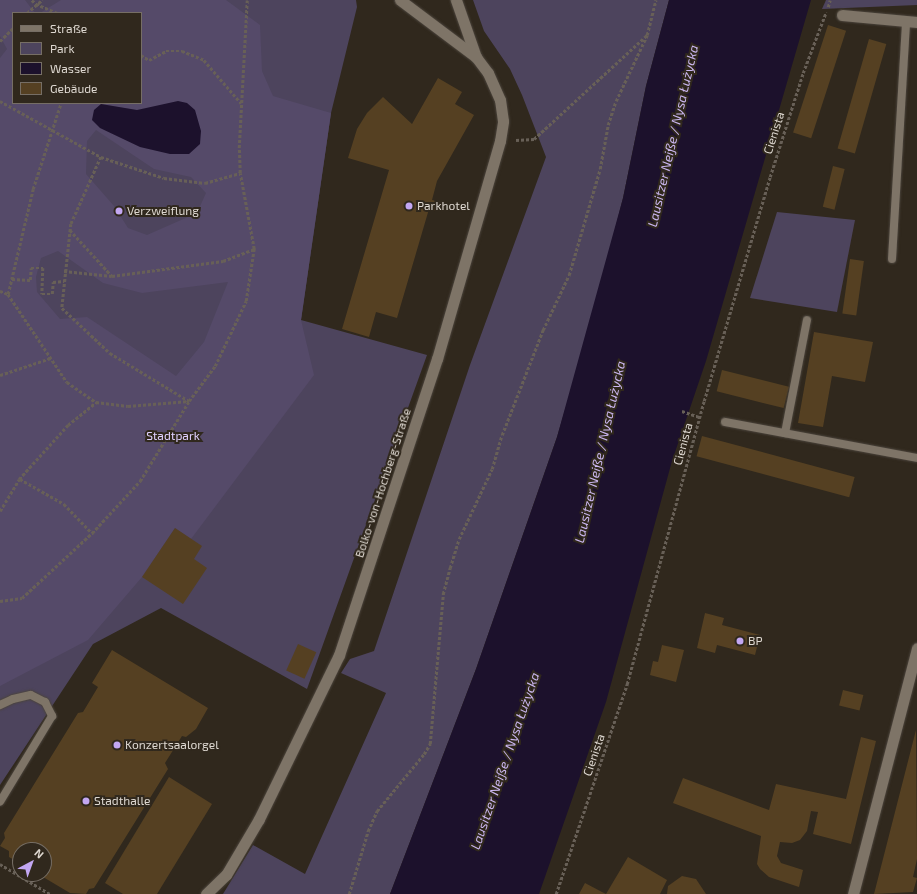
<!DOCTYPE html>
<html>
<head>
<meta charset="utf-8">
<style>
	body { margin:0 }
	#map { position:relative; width:917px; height:894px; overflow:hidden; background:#30281d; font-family:"Exo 2",sans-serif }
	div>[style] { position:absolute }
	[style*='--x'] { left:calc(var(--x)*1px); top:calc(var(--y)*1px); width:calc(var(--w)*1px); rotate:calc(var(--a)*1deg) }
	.green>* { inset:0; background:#4d445d }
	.forest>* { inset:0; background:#554a69 }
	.water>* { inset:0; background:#1c112c }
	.building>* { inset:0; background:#554022; transform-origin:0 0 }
	.path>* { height:2.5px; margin-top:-1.25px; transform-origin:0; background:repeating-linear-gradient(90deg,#686057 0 3px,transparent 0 5px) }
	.roads { filter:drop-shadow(0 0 1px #4b443c) drop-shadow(0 0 1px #4b443c) }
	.service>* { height:8px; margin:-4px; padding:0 4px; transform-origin:4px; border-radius:4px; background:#7e7467 }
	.minor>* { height:11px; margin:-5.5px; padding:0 5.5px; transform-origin:5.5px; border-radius:5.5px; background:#7e7467 }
	.dots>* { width:11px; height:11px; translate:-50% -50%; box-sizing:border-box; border:2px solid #30281d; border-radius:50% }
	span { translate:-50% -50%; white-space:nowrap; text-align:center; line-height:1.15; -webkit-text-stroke:4px #30281d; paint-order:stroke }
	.street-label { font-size:12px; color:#ded8d1 }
	.poi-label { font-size:12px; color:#ded8d1 }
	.left { translate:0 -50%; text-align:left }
	.park-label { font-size:12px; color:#e0d0ff }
	.water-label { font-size:13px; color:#cbb7f1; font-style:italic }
	.legend { position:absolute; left:12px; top:12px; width:130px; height:92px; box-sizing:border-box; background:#30281d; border:1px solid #766e65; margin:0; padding:5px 7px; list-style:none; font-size:12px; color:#ded8d1 }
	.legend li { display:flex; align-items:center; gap:8px; height:20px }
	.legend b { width:20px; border:1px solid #766e65 }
	.north { position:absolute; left:12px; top:842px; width:40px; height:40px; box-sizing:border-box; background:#30281d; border:1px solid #766e65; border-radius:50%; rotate:41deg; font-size:11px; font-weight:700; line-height:16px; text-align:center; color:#ded8d1 }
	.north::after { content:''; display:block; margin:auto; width:14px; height:18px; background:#c3a7f2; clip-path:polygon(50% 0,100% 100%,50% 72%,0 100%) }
</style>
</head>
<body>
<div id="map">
	<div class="green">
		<i style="clip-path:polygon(evenodd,0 0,356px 0,357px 7px,331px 113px,301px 320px,427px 355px,307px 689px,161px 608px,93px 644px,0 785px,0 0,13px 13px,141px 13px,141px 103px,13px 103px,13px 13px)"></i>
		<i style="clip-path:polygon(473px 0,669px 0,646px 86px,623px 198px,594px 312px,557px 437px,476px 669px,390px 894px,223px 894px,253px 845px,305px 874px,386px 693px,341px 673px,350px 659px,374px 651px,470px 365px,546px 157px,522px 95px,510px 69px,484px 31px)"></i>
		<i style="clip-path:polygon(826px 0,917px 0,917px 5px,822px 9px)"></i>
		<i style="clip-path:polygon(777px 212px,855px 220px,837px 312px,750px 298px)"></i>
	</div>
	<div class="forest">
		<i style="clip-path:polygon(evenodd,0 0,25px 0,35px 13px,13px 13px,13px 103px,141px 103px,141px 13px,40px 13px,61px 0,226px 0,260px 25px,262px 71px,273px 96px,331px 113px,301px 320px,314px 375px,191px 539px,175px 528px,142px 577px,88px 640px,0 686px,0 58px,7px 49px,0 36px,0 0,96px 130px,154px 169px,191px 177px,206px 193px,197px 213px,147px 235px,128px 228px,114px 206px,86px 174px,87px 141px,96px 130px,0 0,58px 251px,103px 283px,142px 293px,228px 282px,204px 342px,176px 376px,87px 317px,60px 319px,37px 292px,36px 277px,41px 258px,58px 251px)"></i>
	</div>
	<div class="water">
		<i style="clip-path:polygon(669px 0,811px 0,706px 361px,672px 461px,606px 702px,539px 894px,390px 894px,476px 669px,557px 437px,623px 198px,646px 86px)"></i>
		<i style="clip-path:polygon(178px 101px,187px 103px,195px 110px,201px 131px,200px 144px,189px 154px,170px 154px,140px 147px,100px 128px,92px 120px,94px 110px,101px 104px,137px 110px)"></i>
	</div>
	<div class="building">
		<i style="left:828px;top:25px;width:19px;height:113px;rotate:18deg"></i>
		<i style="left:869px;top:39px;width:18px;height:114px;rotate:16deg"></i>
		<i style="clip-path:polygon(438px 78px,462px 92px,455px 104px,474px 115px,437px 181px,432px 200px,441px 202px,438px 212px,429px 209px,397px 318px,376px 312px,369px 337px,342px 329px,389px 170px,348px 158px,357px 129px,367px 113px,383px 97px,412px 124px)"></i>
		<i style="left:833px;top:166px;width:12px;height:42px;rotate:14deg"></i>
		<i style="left:850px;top:259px;width:14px;height:55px;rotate:8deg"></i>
		<i style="clip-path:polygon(814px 332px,873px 342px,865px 382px,832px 376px,823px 427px,798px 423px)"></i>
		<i style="left:722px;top:370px;width:69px;height:22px;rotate:14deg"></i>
		<i style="left:702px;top:436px;width:158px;height:21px;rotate:15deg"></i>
		<i style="clip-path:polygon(175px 528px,202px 546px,194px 559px,207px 568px,183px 604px,142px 577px)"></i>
		<i style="clip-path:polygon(705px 613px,724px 618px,722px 625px,760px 635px,755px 655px,717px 645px,715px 653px,697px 648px)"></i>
		<i style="left:298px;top:644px;width:20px;height:29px;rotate:24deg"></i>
		<i style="clip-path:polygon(662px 645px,684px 650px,676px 682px,650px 675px,653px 661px,658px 662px)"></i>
		<i style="clip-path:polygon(112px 650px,208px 708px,196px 729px,186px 737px,182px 736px,165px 763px,168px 769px,94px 888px,89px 889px,86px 894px,70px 893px,38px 874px,44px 874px,44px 850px,20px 850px,20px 863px,9px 857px,9px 851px,0 846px,5px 838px,4px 833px,78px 713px,83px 712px,98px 687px,92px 683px)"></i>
		<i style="left:843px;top:690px;width:21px;height:16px;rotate:14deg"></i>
		<i style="clip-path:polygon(916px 730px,917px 859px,913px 877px,917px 878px,913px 892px,874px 894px)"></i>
		<i style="clip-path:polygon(861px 737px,876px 741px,851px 844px,813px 834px,818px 812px,811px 811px,807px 831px,800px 840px,792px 843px,780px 842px,777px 856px,781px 863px,803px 870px,799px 887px,769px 877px,760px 869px,757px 864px,761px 836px,673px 803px,683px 778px,769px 810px,776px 784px,846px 799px)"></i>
		<i style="clip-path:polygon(169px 777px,212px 804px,157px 894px,123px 894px,105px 883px)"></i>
		<i style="clip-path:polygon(628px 857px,667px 880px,660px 894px,606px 894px)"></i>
		<i style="clip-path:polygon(682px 876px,696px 879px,706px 894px,667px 894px,668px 886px)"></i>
		<i style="clip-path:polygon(585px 883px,602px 892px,606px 894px,579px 894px)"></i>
	</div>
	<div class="path">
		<i style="--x:32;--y:0;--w:6;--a:45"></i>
		<i style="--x:36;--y:4;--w:23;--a:23"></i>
		<i style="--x:828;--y:7;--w:7;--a:-74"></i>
		<i style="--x:27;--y:13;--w:20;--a:-41"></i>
		<i style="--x:0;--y:41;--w:18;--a:-45"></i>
		<i style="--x:141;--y:55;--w:9;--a:32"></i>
		<i style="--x:149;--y:60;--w:19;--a:-28"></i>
		<i style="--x:166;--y:51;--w:16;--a:0"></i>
		<i style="--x:182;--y:51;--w:24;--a:22"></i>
		<i style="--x:204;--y:60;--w:57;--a:49.3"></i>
		<i style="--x:0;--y:101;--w:115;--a:29"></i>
		<i style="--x:101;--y:157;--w:66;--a:18.4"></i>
		<i style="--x:164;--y:178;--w:41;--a:7"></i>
		<i style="--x:205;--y:183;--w:36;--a:-16"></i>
		<i style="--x:516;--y:140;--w:18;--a:-3"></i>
		<i style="--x:534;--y:139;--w:154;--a:-42.6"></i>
		<i style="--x:647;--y:35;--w:36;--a:-76"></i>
		<i style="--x:101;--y:157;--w:73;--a:114.1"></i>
		<i style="--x:71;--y:224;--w:84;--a:96.1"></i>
		<i style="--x:62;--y:308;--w:66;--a:43.2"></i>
		<i style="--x:110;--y:353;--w:92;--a:31.3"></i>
		<i style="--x:70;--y:230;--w:62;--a:47.6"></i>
		<i style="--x:64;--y:271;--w:48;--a:5.9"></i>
		<i style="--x:112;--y:276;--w:112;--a:-7.7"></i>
		<i style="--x:223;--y:261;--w:33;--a:-21"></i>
		<i style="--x:12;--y:279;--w:18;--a:3"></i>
		<i style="--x:30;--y:280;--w:12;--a:-85"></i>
		<i style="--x:31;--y:268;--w:12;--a:0"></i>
		<i style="--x:43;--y:268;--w:26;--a:92"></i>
		<i style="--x:42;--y:294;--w:10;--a:0"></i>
		<i style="--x:52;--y:294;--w:12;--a:-85"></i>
		<i style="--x:53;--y:282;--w:11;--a:-5"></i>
		<i style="--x:0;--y:291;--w:9;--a:21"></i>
		<i style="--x:8;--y:294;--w:106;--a:56.2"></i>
		<i style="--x:67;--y:382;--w:35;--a:35"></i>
		<i style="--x:96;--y:402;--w:32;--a:7"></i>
		<i style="--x:128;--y:406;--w:61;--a:-4.7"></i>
		<i style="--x:8;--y:294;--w:108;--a:-76.6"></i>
		<i style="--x:33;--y:189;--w:90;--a:-72"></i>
		<i style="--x:0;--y:375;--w:54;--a:-18.4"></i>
		<i style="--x:682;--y:411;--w:18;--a:19"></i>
		<i style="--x:20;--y:479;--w:51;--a:29.6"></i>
		<i style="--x:64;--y:504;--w:40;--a:46"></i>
		<i style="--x:0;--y:511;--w:37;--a:-59"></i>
		<i style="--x:19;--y:479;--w:73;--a:-47.8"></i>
		<i style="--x:68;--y:425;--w:36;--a:-39"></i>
		<i style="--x:0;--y:601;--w:22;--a:-8"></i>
		<i style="--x:22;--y:598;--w:96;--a:-42.9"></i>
		<i style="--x:92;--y:533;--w:71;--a:-47.3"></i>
		<i style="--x:140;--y:481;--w:94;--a:-58.5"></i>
		<i style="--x:189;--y:401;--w:44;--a:-53.4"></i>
		<i style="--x:215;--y:366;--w:72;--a:-64.5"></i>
		<i style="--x:246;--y:301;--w:53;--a:-81.3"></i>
		<i style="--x:254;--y:249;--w:77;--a:-100.4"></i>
		<i style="--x:240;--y:173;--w:25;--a:-92"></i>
		<i style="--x:239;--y:148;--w:148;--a:-86.9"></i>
		<i style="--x:0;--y:864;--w:58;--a:31"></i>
		<i style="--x:349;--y:894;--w:66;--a:-73.2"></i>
		<i style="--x:368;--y:831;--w:22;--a:-66"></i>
		<i style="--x:377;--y:811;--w:74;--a:-50.5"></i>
		<i style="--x:424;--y:754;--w:12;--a:-59"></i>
		<i style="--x:430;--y:744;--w:151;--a:-85"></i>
		<i style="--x:443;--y:594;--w:27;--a:-75"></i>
		<i style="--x:450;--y:568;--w:30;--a:-73"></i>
		<i style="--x:459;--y:539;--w:77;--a:-64.8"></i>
		<i style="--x:492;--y:469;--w:35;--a:-74"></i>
		<i style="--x:502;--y:435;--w:113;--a:-68.7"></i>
		<i style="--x:543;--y:330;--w:61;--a:-64.7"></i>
		<i style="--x:569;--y:275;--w:110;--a:-73.7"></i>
		<i style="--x:600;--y:169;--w:45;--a:-79.7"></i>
		<i style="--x:608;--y:125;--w:25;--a:-72"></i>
		<i style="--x:616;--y:101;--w:73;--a:-64.8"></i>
		<i style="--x:556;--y:894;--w:222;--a:-71.3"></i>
		<i style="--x:627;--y:684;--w:293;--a:-74.8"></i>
		<i style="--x:704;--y:401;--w:234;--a:-73.6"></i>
		<i style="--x:770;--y:177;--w:109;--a:-72.4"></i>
		<i style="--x:803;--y:73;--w:65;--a:-69.3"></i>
	</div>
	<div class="roads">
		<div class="service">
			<i style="--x:892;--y:259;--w:237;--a:-86.6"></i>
			<i style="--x:725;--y:422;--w:195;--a:10.6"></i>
			<i style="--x:785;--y:433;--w:115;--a:-79"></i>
			<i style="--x:0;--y:705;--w:14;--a:-25"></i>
			<i style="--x:13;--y:699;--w:18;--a:-13"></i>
			<i style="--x:31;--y:695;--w:16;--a:27"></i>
			<i style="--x:45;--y:702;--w:16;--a:63"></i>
			<i style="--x:52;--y:716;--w:100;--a:121.2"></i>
		</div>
		<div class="minor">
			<i style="--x:456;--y:0;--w:60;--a:70.7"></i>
			<i style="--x:842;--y:15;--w:75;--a:5.3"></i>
			<i style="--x:206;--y:894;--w:28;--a:-44"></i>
			<i style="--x:226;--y:875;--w:65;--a:-59.5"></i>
			<i style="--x:259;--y:819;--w:182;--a:-64"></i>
			<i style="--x:339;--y:655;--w:312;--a:-71.7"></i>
			<i style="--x:437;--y:359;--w:227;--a:-73.9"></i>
			<i style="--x:500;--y:141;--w:20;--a:-81"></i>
			<i style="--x:503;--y:121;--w:21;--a:-98"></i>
			<i style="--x:500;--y:100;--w:30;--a:-114"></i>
			<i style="--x:488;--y:73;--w:20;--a:-127"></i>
			<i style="--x:476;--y:57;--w:95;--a:-143.1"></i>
			<i style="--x:853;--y:894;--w:254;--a:-75.4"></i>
		</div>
	</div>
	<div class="dots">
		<i style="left:409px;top:206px;background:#c3a7f2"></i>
		<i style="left:119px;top:211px;background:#c3a7f2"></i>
		<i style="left:740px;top:641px;background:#c3a7f2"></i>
		<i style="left:117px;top:745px;background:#c3a7f2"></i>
		<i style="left:86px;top:801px;background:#c3a7f2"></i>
	</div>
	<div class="street-label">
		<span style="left:774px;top:133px;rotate:-72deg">Cienista</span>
		<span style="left:683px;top:444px;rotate:-75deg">Cienista</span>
		<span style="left:383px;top:483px;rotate:-72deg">Bolko-von-Hochberg-Straße</span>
		<span style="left:594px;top:755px;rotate:-71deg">Cienista</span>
	</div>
	<div class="poi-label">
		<span class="left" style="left:417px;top:206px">Parkhotel</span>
		<span class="left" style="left:127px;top:211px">Verzweiflung</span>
		<span class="left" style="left:748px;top:641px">BP</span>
		<span class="left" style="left:125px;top:745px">Konzertsaalorgel</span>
		<span class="left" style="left:94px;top:801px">Stadthalle</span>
	</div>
	<div class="park-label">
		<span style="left:173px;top:436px">Stadtpark</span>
	</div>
	<div class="water-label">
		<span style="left:673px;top:136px;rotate:-77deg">Lausitzer Neiße / Nysa Łużycka</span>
		<span style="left:600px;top:452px;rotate:-77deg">Lausitzer Neiße / Nysa Łużycka</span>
		<span style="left:505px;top:761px;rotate:-71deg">Lausitzer Neiße / Nysa Łużycka</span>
	</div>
	<ul class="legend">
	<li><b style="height:5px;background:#7e7467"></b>Straße</li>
	<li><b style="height:11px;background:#4d445d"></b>Park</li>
	<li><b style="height:11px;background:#1c112c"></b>Wasser</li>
	<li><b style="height:11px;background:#554022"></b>Gebäude</li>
	</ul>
	<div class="north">N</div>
</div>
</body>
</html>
